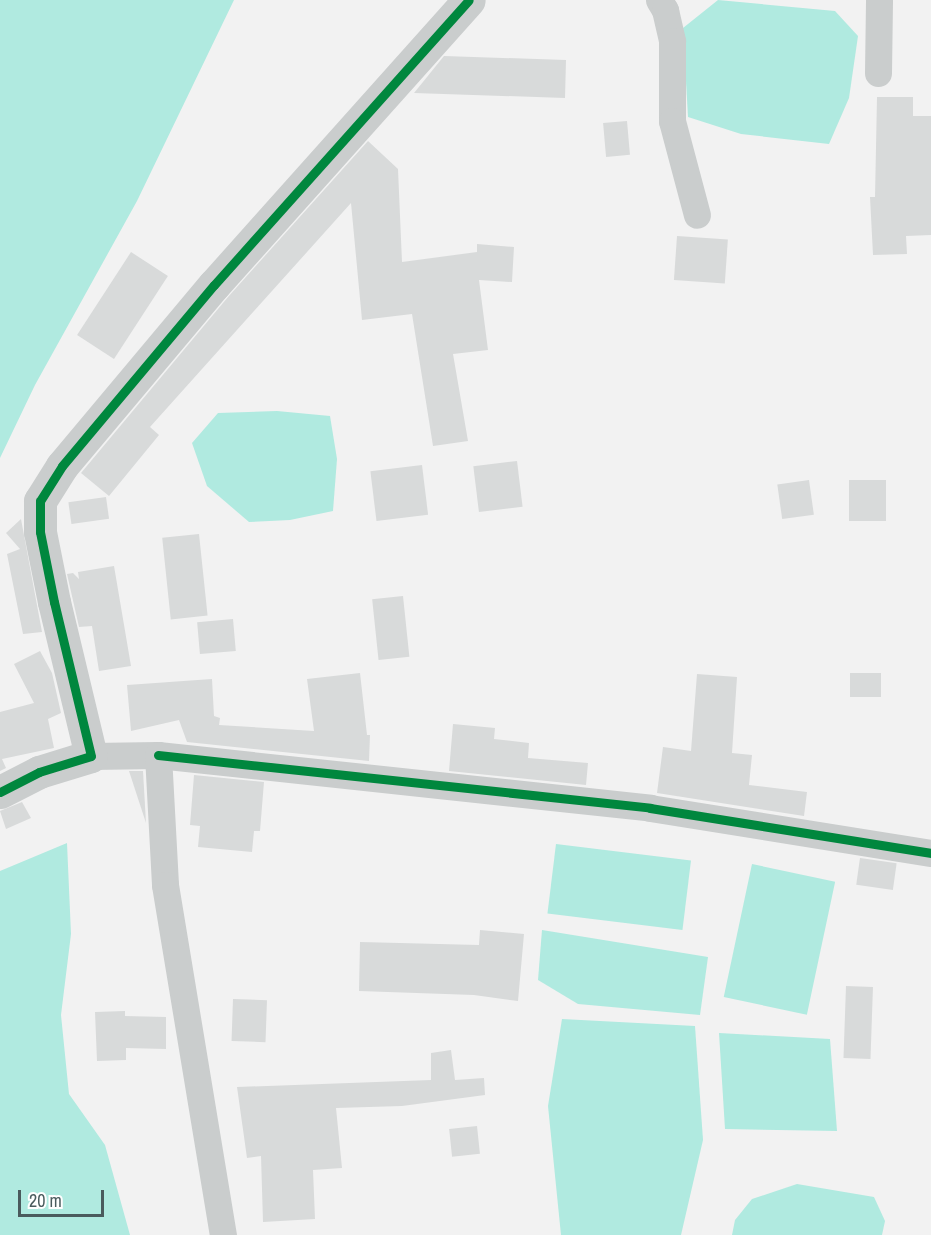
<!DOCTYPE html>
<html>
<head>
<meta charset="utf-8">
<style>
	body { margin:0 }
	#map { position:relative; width:931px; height:1235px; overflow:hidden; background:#f2f2f2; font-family:"Archivo Narrow",sans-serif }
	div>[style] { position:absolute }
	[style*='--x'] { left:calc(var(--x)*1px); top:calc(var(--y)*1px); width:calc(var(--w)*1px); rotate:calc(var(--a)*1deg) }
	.water>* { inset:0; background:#b0eae0; transform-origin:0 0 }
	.building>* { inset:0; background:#d8dada; transform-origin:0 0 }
	.minor>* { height:27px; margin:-13.5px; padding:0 13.5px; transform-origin:13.5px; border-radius:13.5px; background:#cacdcd }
	.tertiary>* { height:33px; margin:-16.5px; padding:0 16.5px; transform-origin:16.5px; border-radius:16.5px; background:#cacdcd }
	.cycleway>* { height:9px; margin:-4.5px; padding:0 4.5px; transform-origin:4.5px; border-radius:4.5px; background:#00873e }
	span { translate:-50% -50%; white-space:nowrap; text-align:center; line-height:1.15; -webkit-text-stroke:4.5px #fff; paint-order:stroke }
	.scale { position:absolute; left:18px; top:1190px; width:86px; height:27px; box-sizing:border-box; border:3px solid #4a5b5d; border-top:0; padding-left:8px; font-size:18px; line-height:21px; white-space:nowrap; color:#4a5b5d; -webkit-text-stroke:4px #fff; paint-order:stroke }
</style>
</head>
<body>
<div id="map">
	<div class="water">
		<i style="clip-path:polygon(0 0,234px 0,137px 201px,35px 385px,0 458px)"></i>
		<i style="clip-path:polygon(718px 0,835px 11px,858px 36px,849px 98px,829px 144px,741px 134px,688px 117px,683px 28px)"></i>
		<i style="clip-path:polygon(277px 411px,330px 416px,337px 459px,333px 511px,290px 520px,249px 522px,207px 486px,192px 443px,218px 413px)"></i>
		<i style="clip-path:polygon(67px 843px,71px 934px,61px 1015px,69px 1094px,105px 1145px,130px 1235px,0 1235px,0 871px)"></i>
		<i style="left:556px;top:844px;width:136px;height:70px;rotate:7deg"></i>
		<i style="left:752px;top:864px;width:85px;height:136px;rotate:12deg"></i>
		<i style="clip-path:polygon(542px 930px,708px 957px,700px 1015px,578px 1004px,538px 980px)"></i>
		<i style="clip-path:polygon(562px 1019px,695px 1026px,703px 1140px,681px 1235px,561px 1235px,548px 1106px)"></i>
		<i style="clip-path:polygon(719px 1033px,830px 1039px,837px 1131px,725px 1129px)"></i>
		<i style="clip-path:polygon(797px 1184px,874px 1197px,885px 1221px,882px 1235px,732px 1235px,735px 1220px,752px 1199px)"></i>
	</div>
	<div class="building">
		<i style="clip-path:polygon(444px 56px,566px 60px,565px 98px,414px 93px)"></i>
		<i style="clip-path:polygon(877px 97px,913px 97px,913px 116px,931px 116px,931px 235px,906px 236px,907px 254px,873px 255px,870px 197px,875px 197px)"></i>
		<i style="left:627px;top:121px;width:34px;height:24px;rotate:85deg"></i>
		<i style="clip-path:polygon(368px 141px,398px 169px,402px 262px,477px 252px,477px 244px,514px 247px,512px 282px,479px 280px,488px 350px,453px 354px,468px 441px,433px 446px,412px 314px,362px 320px,351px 203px,150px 427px,159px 435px,109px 496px,81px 473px,228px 297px)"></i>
		<i style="left:677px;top:236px;width:51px;height:44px;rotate:4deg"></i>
		<i style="left:131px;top:252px;width:44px;height:99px;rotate:33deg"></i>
		<i style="left:517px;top:461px;width:46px;height:44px;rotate:83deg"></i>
		<i style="left:422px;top:465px;width:50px;height:52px;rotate:83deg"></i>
		<i style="left:809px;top:480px;width:35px;height:32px;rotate:82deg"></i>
		<i style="left:849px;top:480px;width:37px;height:41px"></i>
		<i style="left:106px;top:497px;width:22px;height:38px;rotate:82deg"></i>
		<i style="clip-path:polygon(21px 519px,42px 632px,23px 634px,7px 554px,20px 549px,6px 533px)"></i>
		<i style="left:199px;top:534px;width:82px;height:37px;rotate:84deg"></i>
		<i style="clip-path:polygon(114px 566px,131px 666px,99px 671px,92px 626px,79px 627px,67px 574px,73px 573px,79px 579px,78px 572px)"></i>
		<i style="left:403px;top:596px;width:61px;height:31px;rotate:84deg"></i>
		<i style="left:233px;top:619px;width:32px;height:36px;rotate:85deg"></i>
		<i style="clip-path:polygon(40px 651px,52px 673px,61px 713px,48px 719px,54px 748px,2px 759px,6px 768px,0 771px,0 712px,34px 703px,14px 664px)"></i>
		<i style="clip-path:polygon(360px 673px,367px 735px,370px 735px,369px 761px,187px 742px,179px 720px,131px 731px,127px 685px,212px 679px,214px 716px,220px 718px,219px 725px,314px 731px,307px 679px)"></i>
		<i style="left:881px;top:673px;width:24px;height:31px;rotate:90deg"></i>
		<i style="clip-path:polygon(697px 674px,737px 677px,732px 753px,752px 755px,749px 785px,807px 792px,804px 816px,657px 793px,663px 747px,691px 751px)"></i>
		<i style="clip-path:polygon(453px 724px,495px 728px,494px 739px,529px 743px,528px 758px,588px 763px,586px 785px,449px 771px)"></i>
		<i style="clip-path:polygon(129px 771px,143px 771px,146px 823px)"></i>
		<i style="clip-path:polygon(194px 775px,264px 782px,260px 831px,254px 831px,252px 852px,198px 847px,200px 826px,190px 825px)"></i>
		<i style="clip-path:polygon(22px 802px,31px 818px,6px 829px,0 811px)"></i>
		<i style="left:860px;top:858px;width:37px;height:27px;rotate:8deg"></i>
		<i style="clip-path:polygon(480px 930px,524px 934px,518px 1001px,474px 995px,359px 991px,360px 942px,479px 945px)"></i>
		<i style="left:846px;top:986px;width:27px;height:72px;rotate:2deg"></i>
		<i style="left:233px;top:999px;width:34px;height:42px;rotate:2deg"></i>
		<i style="clip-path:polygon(125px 1011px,125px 1016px,166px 1017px,166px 1049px,126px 1048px,126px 1060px,97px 1061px,95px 1012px)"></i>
		<i style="clip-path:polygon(451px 1050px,455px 1080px,484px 1078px,485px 1095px,402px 1106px,336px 1108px,342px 1168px,313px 1170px,315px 1219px,263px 1222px,261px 1156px,247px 1158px,237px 1087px,431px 1080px,431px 1053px)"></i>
		<i style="left:477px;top:1126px;width:28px;height:28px;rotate:84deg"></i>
	</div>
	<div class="minor">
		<i style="--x:659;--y:0;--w:12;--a:59"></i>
		<i style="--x:665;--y:10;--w:32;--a:77"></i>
		<i style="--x:672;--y:41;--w:80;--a:90"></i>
		<i style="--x:672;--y:121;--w:97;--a:75.1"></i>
		<i style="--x:878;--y:73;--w:73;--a:-89.2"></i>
		<i style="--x:158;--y:755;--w:495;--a:6.1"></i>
		<i style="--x:650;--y:808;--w:285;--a:9.1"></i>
		<i style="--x:91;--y:756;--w:67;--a:-0.9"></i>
		<i style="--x:158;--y:755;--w:130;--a:86.9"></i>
		<i style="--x:165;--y:885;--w:355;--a:80.6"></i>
	</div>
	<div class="tertiary">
		<i style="--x:0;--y:792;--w:44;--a:-27.1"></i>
		<i style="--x:39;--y:772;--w:54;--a:-17.1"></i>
		<i style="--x:91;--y:756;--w:158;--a:-103.5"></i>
		<i style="--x:54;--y:602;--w:71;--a:-101.3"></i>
		<i style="--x:40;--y:532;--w:31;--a:-90"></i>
		<i style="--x:40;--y:501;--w:41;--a:-57.8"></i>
		<i style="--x:62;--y:466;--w:236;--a:-50"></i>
		<i style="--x:214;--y:285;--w:382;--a:-48.2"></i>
	</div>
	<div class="cycleway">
		<i style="--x:158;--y:755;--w:495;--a:6.1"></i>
		<i style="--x:650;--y:808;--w:285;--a:9.1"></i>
		<i style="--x:0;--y:792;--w:44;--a:-27.1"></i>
		<i style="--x:39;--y:772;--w:54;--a:-17.1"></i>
		<i style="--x:91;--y:756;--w:158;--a:-103.5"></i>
		<i style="--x:54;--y:602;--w:71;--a:-101.3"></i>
		<i style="--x:40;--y:532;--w:31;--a:-90"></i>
		<i style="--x:40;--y:501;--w:41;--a:-57.8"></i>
		<i style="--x:62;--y:466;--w:236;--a:-50"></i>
		<i style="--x:214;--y:285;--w:382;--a:-48.2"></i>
	</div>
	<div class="scale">20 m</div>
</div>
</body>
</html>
